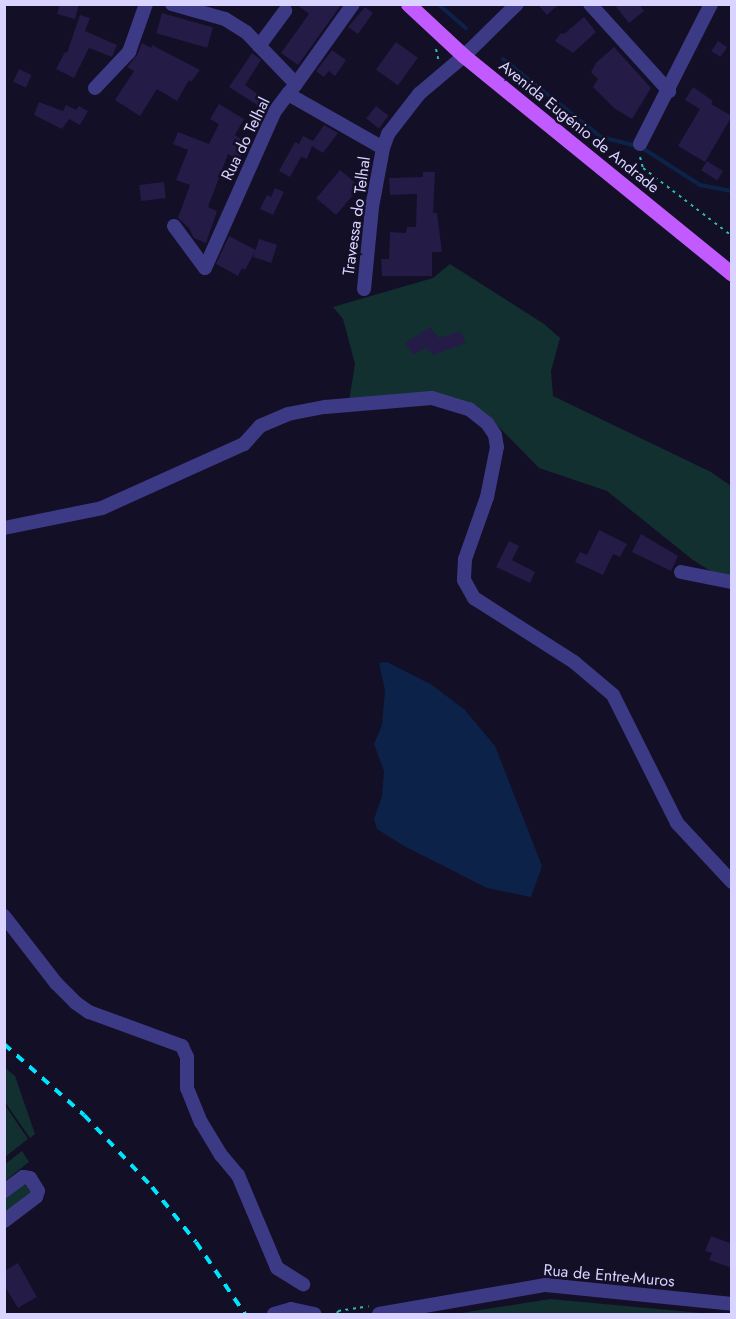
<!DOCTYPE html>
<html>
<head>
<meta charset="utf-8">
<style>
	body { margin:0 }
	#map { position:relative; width:736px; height:1319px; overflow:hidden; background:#130f26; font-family:Jost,sans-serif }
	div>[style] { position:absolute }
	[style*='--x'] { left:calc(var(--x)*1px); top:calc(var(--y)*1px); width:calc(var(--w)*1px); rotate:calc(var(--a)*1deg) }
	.green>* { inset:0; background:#12302f }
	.water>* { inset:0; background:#0c2248 }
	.stream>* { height:4px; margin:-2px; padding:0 2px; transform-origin:2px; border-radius:2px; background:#0c2248 }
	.building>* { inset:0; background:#241b47; transform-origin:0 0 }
	.path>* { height:2px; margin-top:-1px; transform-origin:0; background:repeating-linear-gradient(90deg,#2fb8b0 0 3px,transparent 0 7.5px) }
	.minor>* { height:14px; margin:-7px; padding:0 7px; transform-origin:7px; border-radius:7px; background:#3d3a85 }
	.major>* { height:15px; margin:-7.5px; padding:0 7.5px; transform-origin:7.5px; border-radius:7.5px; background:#c25bff }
	.rail>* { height:4px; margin-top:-2px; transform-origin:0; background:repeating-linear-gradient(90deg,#00e5ff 0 9px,transparent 0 17px) }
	span { translate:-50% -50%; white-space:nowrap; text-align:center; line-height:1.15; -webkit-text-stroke:5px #130f26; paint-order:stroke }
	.street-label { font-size:16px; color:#d9d4ff }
	.frame { position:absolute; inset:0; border:6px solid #d9d4ff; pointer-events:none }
</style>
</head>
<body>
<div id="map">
	<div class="green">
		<i style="clip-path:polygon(450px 264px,544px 324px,560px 338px,551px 371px,553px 396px,711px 472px,731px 486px,731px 584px,693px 560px,607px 491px,539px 468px,490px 418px,426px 392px,349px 401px,355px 364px,343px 319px,333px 307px,433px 278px)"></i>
		<i style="clip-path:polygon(4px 1067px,15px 1076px,35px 1134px,30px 1138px,5px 1102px)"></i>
		<i style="clip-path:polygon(5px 1105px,28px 1139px,5px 1157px,4px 1157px)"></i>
		<i style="clip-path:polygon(22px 1151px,29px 1162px,5px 1181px,5px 1164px)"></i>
		<i style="clip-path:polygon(22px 1184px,27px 1186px,31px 1194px,5px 1215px,5px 1197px)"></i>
		<i style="clip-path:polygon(550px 1299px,712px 1314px,455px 1314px)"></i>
	</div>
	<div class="water">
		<i style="clip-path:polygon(387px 662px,432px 685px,465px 710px,495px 746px,542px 866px,531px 897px,487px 888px,404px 846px,377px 829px,374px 819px,382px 796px,384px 771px,374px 744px,382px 725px,385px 690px,379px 663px)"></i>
	</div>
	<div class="stream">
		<i style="--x:438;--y:4;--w:37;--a:41"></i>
		<i style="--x:503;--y:59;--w:125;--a:38.5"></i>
		<i style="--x:601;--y:137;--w:34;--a:14"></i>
		<i style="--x:644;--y:149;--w:67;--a:32.7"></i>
		<i style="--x:700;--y:185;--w:33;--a:11"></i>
	</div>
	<div class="building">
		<i style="clip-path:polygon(60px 4px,79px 4px,75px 19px,57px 14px)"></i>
		<i style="clip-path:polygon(296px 4px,341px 5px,298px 65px,281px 53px,309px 14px)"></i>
		<i style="clip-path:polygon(537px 4px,559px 4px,547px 15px)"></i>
		<i style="clip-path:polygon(614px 4px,639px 4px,644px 11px,629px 23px)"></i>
		<i style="clip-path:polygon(365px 7px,373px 13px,358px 34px,348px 27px)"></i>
		<i style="left:162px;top:13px;width:53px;height:21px;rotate:16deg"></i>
		<i style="clip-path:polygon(80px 15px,90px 18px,85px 31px,117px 45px,112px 57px,89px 48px,74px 78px,56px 69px,65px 52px,67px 53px)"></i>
		<i style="clip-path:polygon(584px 17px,596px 32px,573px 53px,555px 41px,561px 33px,564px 34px)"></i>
		<i style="left:718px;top:41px;width:11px;height:12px;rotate:34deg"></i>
		<i style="left:396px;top:42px;width:27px;height:34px;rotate:36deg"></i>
		<i style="clip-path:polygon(142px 43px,151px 48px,152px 45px,200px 70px,191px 82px,189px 80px,177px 101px,157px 89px,140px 116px,115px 100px,134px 71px,127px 67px,137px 55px)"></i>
		<i style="clip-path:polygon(614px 47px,651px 88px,632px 119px,614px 108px,593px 87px,598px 79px,591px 72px,596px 63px)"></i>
		<i style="clip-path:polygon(332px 50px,346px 60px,335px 76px,329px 71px,324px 77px,316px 71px)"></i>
		<i style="clip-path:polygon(252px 53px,261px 60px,245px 85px,270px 103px,265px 110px,229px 87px)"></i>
		<i style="left:19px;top:69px;width:14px;height:14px;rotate:25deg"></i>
		<i style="clip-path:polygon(693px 87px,713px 101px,711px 104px,732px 116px,705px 162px,678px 146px,700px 109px,685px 100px)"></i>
		<i style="clip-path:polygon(39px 102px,63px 111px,66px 105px,76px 110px,79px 106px,88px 111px,80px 125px,69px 119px,62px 129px,34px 115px)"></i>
		<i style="clip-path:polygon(219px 104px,244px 119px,235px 135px,247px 144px,239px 160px,228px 154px,208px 207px,217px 211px,206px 243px,194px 238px,189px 228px,178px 218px,190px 185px,176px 180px,188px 150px,173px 144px,178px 132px,209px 144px,219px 124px,210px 119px)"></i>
		<i style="left:376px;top:106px;width:16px;height:16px;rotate:38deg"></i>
		<i style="clip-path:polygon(324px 125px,338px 133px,323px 153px,312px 146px,307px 159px,301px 157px,290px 177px,279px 171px,295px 142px,299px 144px,303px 136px,313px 141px)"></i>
		<i style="left:707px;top:161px;width:19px;height:11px;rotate:32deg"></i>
		<i style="left:340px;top:170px;width:26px;height:37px;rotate:40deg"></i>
		<i style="clip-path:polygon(423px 172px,435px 172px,433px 213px,437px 213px,442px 252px,432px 252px,432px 276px,382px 276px,381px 259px,389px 259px,390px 232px,406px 233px,407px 227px,416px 227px,417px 194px,390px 195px,389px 178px,423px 177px)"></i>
		<i style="left:164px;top:182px;width:16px;height:25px;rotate:83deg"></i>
		<i style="clip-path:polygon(275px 188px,284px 192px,273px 215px,260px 209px,267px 195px,271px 197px)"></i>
		<i style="clip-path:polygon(229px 236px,256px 250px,245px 270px,242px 268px,238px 276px,216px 264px)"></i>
		<i style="left:259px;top:239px;width:19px;height:19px;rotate:18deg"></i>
		<i style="clip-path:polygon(430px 327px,439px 338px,461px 331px,466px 343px,433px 355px,426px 347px,414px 355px,405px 343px)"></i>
		<i style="clip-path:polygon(599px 530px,627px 544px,620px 557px,613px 554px,603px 575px,575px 562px,580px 552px,587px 555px)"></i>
		<i style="clip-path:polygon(641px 534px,678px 556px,671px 571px,632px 552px)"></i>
		<i style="clip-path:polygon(509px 541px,519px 546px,512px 560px,535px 572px,530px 583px,496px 567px)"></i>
		<i style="clip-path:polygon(711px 1236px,732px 1244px,732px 1268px,709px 1260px,712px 1253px,705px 1251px)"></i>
		<i style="clip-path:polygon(18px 1263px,37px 1297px,18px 1308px,4px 1285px,4px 1271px)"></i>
	</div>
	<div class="path">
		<i style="--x:436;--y:49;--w:14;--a:78"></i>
		<i style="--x:640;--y:157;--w:11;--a:75"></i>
		<i style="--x:643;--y:168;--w:112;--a:37.4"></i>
		<i style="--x:337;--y:1314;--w:3;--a:-72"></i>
		<i style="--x:338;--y:1311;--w:31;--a:-9"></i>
	</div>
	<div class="minor">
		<i style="--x:172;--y:4;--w:55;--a:15.8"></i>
		<i style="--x:225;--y:19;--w:25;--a:32"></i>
		<i style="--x:246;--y:32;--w:72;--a:46.1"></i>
		<i style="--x:296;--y:84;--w:13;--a:129"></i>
		<i style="--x:590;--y:4;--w:118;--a:47.8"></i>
		<i style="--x:259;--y:46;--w:44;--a:-53.4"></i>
		<i style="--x:296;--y:84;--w:98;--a:-54.5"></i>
		<i style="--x:95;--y:88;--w:50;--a:-46.6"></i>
		<i style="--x:129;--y:52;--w:51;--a:-70.5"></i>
		<i style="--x:640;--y:144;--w:157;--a:-63.1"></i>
		<i style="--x:174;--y:226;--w:52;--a:53.6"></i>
		<i style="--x:205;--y:268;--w:172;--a:-66"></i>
		<i style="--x:275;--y:111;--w:21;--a:-53"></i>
		<i style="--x:288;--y:94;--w:109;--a:29.6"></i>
		<i style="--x:383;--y:148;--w:15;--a:-70"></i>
		<i style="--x:388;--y:134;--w:51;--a:-52.2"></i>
		<i style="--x:419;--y:94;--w:59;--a:-40.2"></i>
		<i style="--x:464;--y:56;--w:74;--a:-44.5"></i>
		<i style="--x:364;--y:289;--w:82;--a:-84.4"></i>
		<i style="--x:372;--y:207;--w:60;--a:-79.4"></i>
		<i style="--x:4;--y:528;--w:100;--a:-11.5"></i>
		<i style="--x:102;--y:508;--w:156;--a:-24.3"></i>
		<i style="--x:244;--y:444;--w:24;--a:-48"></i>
		<i style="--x:260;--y:426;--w:30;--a:-23"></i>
		<i style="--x:288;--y:414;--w:38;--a:-11"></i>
		<i style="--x:325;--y:407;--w:107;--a:-4.8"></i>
		<i style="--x:432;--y:398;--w:39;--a:17"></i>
		<i style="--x:469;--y:409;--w:23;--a:38"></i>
		<i style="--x:487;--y:423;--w:14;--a:56"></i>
		<i style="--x:495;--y:435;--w:12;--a:81"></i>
		<i style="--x:497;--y:447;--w:51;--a:101.3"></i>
		<i style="--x:487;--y:497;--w:66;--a:109.5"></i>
		<i style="--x:465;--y:559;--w:21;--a:93"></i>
		<i style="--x:464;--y:580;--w:21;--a:61"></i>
		<i style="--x:474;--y:598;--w:119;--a:32.6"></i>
		<i style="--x:574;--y:662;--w:51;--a:40.2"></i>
		<i style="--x:613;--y:695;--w:143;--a:63.4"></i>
		<i style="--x:677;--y:823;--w:81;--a:47"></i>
		<i style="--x:681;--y:572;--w:52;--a:11.1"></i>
		<i style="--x:4;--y:916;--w:85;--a:52.2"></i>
		<i style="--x:56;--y:983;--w:28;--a:45"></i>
		<i style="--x:76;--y:1003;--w:16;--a:35"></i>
		<i style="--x:89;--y:1012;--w:99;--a:20.1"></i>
		<i style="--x:182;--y:1046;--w:12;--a:66"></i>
		<i style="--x:187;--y:1057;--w:31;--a:90"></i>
		<i style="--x:187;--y:1088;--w:37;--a:68"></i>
		<i style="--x:201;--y:1122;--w:39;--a:59"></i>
		<i style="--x:221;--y:1155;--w:26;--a:50"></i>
		<i style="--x:238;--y:1175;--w:101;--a:67.2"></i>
		<i style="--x:277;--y:1268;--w:31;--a:32"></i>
		<i style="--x:4;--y:1191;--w:24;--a:-36"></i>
		<i style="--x:23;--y:1177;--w:7;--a:8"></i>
		<i style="--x:30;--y:1178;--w:15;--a:58"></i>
		<i style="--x:38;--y:1191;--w:6;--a:108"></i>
		<i style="--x:36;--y:1197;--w:40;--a:143"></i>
		<i style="--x:274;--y:1314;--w:18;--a:-16"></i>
		<i style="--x:291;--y:1309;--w:24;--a:12"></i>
		<i style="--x:379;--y:1314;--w:169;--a:-9.9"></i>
		<i style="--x:546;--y:1285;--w:187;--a:5.8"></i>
	</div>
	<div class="major">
		<i style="--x:408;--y:4;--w:76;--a:42.9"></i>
		<i style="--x:464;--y:56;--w:345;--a:39.1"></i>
	</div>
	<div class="rail">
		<i style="--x:4;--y:1044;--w:107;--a:41.6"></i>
		<i style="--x:84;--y:1115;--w:99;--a:46.6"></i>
		<i style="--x:152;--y:1187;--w:70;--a:51.3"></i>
		<i style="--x:196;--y:1242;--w:87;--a:55.8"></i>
	</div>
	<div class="street-label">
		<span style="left:579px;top:127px;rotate:39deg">Avenida Eugénio de Andrade</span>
		<span style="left:246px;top:139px;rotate:-64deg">Rua do Telhal</span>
		<span style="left:357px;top:216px;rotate:-82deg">Travessa do Telhal</span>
		<span style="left:609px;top:1276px;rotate:5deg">Rua de Entre-Muros</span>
	</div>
	<div class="frame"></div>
</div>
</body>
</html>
